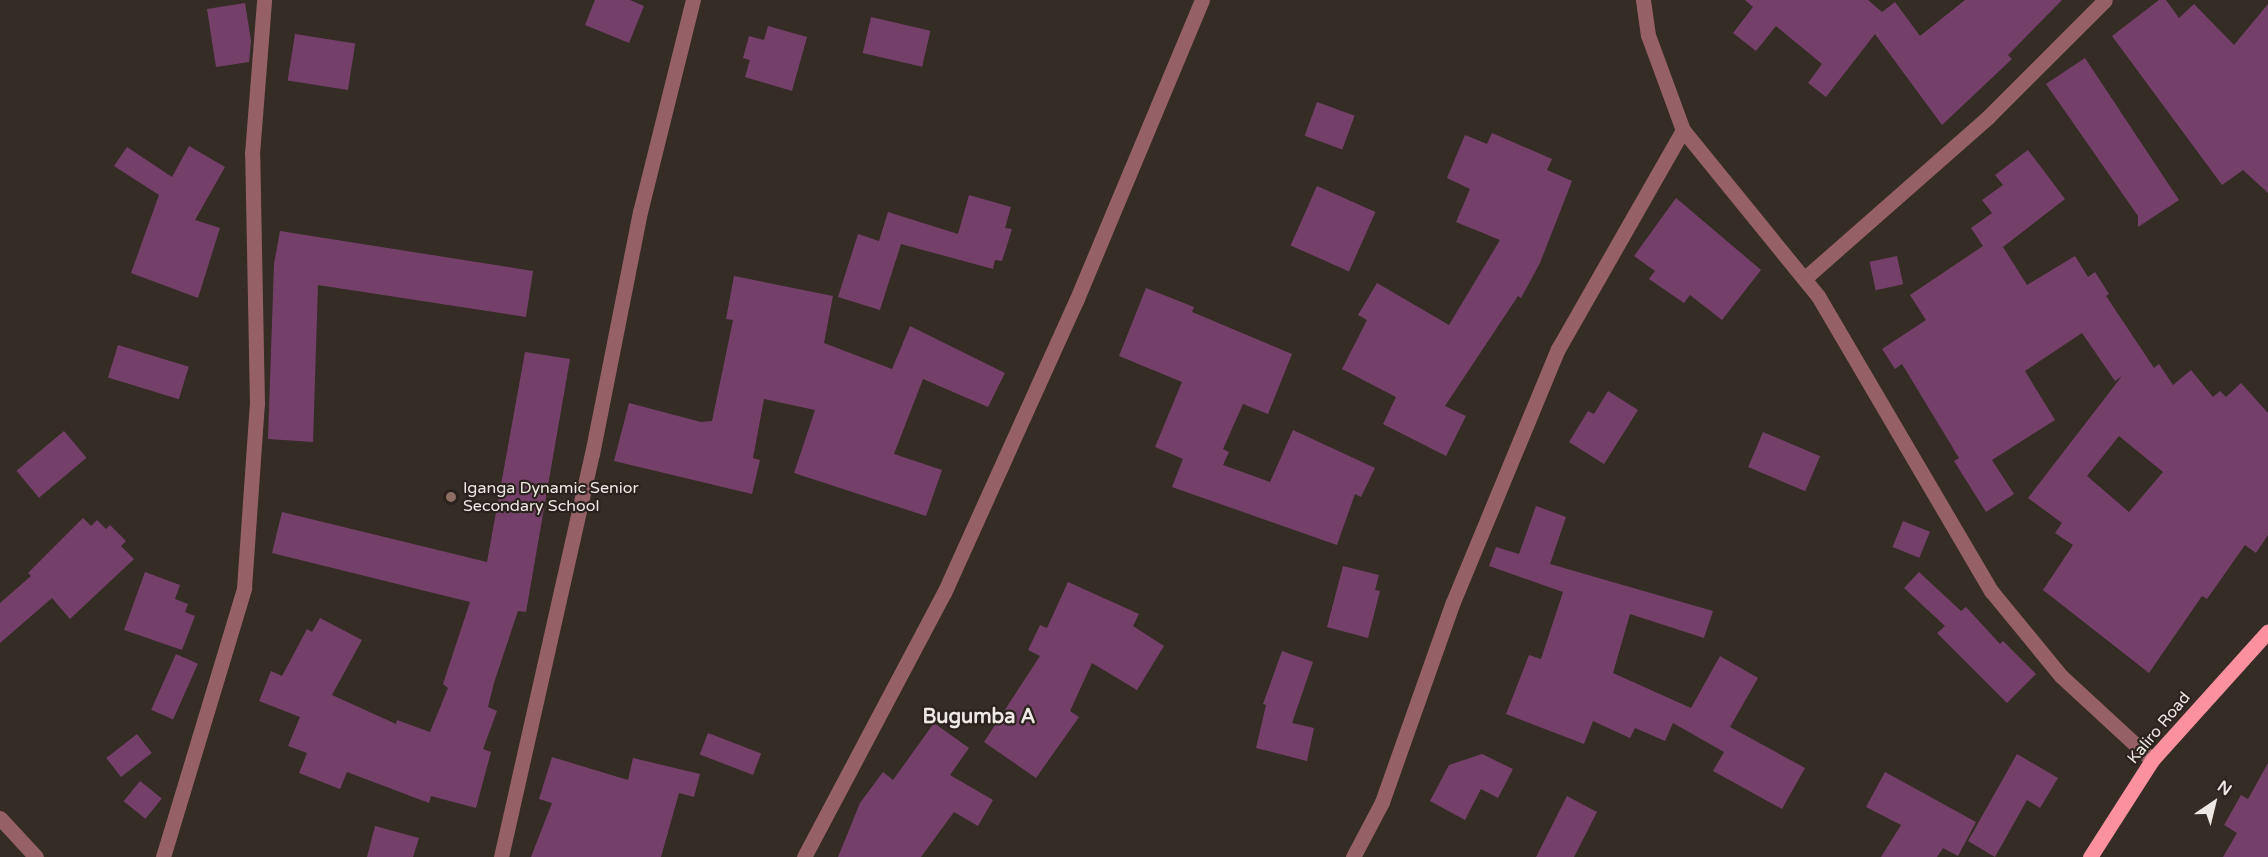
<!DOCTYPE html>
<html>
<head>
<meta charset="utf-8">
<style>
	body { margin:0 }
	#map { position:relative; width:2268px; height:857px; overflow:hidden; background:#352c26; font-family:"Varela Round",sans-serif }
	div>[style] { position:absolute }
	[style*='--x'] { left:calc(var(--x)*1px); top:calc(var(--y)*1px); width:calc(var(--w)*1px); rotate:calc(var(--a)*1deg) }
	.building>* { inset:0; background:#744069; transform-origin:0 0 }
	.minor>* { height:15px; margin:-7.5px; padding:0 7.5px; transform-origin:7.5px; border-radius:7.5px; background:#956167 }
	.major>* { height:15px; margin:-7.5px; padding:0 7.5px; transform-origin:7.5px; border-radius:7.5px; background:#fb909e }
	.dots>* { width:16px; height:16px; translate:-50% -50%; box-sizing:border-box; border:3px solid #2b221d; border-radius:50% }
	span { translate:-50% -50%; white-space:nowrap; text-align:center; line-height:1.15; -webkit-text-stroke:4.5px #2b221d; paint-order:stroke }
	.poi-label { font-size:16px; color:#eee8e4 }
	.left { translate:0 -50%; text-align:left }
	.street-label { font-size:16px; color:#eee8e4 }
	.quarter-label { font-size:20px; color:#eee8e4; font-weight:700 }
	.north { position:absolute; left:2184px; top:773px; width:60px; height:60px; -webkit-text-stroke:4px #2b221d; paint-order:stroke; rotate:35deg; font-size:16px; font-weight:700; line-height:24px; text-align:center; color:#eee8e4 }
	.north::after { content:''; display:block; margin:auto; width:21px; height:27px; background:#eee8e4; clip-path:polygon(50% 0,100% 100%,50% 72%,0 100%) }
</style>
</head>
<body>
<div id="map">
	<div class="building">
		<i style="clip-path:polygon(595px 0,630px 0,644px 6px,629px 43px,585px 25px)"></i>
		<i style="clip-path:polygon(1745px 0,1868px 0,1882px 12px,1895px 2px,1920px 36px,1965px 0,2062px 0,2008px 55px,2012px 59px,1942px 125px,1875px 34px,1826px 97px,1808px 83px,1822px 64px,1776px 26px,1756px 51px,1733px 33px,1753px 7px)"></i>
		<i style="clip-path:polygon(2159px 0,2166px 0,2179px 18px,2194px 4px,2234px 45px,2268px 4px,2268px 193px,2243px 170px,2222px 185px,2112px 36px)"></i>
		<i style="clip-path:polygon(245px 3px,251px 41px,249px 62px,216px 67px,207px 9px)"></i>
		<i style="left:871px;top:17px;width:61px;height:37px;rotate:13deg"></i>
		<i style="clip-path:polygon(768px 26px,807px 37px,792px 91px,745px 77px,750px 60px,743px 58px,749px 36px,764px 40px)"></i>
		<i style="left:295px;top:34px;width:61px;height:47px;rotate:9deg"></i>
		<i style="clip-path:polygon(2085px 58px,2179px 200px,2138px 227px,2138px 216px,2046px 84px)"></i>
		<i style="left:1317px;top:102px;width:40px;height:36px;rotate:20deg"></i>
		<i style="clip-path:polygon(1492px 133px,1552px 159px,1547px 170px,1572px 181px,1540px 263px,1521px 298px,1518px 296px,1445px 406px,1466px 416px,1446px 456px,1383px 424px,1396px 397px,1342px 369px,1367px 320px,1358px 315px,1377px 283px,1449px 325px,1500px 240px,1456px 222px,1470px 189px,1447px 178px,1465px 135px,1487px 144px)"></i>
		<i style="clip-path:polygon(189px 146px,225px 167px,195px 220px,220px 228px,198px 298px,131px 273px,159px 195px,114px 166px,127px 147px,172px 177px)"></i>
		<i style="clip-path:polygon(evenodd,2028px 150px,2065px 199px,2003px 247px,2027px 285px,2075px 256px,2088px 277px,2095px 272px,2109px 294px,2106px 296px,2154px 368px,2159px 364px,2173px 385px,2191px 370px,2213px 397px,2220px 391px,2226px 397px,2241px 383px,2268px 413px,2268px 535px,2256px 553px,2245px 545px,2207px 599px,2202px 596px,2149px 673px,2043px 590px,2073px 545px,2055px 533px,2062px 523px,2028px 498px,2122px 376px,2115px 381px,2082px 333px,2025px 371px,2055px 420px,1992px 460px,2014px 494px,1986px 512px,1954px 461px,1959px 458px,1902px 364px,1895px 369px,1882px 349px,1926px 320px,1910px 295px,1983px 246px,1971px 228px,1992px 213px,1982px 200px,2003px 185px,1995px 175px,2028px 150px,2119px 436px,2163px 472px,2129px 512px,2087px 476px,2119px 436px)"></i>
		<i style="left:1317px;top:186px;width:64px;height:65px;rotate:24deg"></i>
		<i style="clip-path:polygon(969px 195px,1011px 207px,1005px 228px,1012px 229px,1002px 261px,995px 260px,993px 269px,901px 244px,880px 310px,838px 297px,858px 234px,879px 241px,888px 212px,958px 234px)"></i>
		<i style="clip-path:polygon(1676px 198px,1761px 270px,1722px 320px,1690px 295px,1684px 303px,1649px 279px,1655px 271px,1634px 256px)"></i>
		<i style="clip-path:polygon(280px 231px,533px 271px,526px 317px,318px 285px,313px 442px,268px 439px,274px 264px)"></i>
		<i style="left:1897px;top:256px;width:29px;height:28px;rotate:78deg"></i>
		<i style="clip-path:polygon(734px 276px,833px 296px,824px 343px,892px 369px,910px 326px,1005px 373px,988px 407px,923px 379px,894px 454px,942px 470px,926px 516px,794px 473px,815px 410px,764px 399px,753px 458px,760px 460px,752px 494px,614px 461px,629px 403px,701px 422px,712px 421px,733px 320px,726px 319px)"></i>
		<i style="clip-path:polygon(1146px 288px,1194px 307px,1192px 312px,1292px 354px,1268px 414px,1243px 404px,1223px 449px,1229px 452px,1223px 465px,1270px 482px,1293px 430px,1375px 468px,1361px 497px,1355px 494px,1337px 545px,1172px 487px,1183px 459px,1155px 447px,1182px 382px,1119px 356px)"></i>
		<i style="left:118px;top:345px;width:74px;height:34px;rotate:17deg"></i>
		<i style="clip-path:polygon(525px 352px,570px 359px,526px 612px,518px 611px,494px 683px,488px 707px,497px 711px,483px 749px,491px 752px,476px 808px,431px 796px,429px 803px,347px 772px,340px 789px,299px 773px,307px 753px,288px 746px,300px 717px,259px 701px,271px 671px,282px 676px,307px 629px,312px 632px,320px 618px,362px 640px,332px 695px,396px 724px,397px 720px,430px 732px,448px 688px,443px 684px,470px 602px,272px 553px,282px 512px,487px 562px)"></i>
		<i style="clip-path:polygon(1608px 391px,1638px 410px,1604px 464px,1569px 442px,1588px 411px,1594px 414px)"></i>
		<i style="left:64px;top:431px;width:35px;height:62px;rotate:50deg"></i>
		<i style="left:1763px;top:432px;width:62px;height:38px;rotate:23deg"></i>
		<i style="clip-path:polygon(1536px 506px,1566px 517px,1550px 564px,1713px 611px,1704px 638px,1630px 614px,1613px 673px,1691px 708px,1720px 656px,1758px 678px,1730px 727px,1805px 768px,1782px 809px,1713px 771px,1724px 752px,1673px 723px,1665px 741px,1635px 728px,1630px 738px,1593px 721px,1584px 744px,1506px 714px,1529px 655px,1541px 659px,1563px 592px,1489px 566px,1496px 547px,1519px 554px)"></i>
		<i style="clip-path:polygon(83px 518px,91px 526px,97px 520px,106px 529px,110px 525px,126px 541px,121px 546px,134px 559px,70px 619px,52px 598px,0 643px,0 603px,31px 576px,28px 573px)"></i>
		<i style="left:1903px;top:521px;width:29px;height:28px;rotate:22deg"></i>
		<i style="clip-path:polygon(1343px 566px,1379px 575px,1375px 590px,1380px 591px,1368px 638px,1327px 627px)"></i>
		<i style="clip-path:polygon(145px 572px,180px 585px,175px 599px,188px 604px,185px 612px,195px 616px,182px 650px,124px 630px)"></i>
		<i style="clip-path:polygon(1919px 572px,1961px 611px,1966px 607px,2000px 644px,2003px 641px,2036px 674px,2007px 703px,1937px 633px,1945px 626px,1904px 588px)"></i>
		<i style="clip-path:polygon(1068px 582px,1139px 614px,1133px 626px,1164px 646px,1137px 690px,1092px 663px,1070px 711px,1079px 717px,1036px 778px,984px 742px,1040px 656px,1028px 650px,1040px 625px,1047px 628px)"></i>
		<i style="clip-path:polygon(1282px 651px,1313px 662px,1292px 723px,1314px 728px,1307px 761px,1256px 748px,1266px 705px,1263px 704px)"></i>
		<i style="left:176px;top:654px;width:24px;height:61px;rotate:24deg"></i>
		<i style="clip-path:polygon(934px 723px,969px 748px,950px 775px,993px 800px,978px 826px,954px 812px,921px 857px,838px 857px,860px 803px,883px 772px,893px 780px)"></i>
		<i style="left:708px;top:733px;width:57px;height:23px;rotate:21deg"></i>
		<i style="left:137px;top:734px;width:24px;height:39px;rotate:52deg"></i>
		<i style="clip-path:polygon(1482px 754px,1513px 769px,1498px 798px,1481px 789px,1465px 820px,1430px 801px,1449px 765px)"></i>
		<i style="clip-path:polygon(2017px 754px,2058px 778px,2040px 808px,2027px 800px,1995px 857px,1968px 841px)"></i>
		<i style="clip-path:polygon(552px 757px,628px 780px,633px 758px,700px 774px,694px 797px,679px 793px,661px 857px,531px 857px,552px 803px,539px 799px)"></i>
		<i style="clip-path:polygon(2268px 763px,2268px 857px,2223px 857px,2237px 833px,2224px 825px,2241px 795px,2248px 799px)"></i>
		<i style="clip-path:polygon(1885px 772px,1976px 822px,1958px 856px,1943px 848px,1937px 857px,1881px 857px,1901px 825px,1866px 807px)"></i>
		<i style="left:140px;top:781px;width:28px;height:26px;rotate:39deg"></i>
		<i style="clip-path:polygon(1567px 796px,1597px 812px,1574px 857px,1536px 857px)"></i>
		<i style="clip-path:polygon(375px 826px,419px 838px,413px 857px,367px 857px)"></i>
	</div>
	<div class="minor">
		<i style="--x:1643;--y:0;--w:35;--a:82"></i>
		<i style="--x:1648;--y:35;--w:101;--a:69.8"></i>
		<i style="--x:1683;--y:130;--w:214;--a:50.9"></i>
		<i style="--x:1818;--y:296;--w:343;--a:59.6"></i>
		<i style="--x:1992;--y:592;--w:109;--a:50.6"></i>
		<i style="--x:2061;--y:676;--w:124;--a:42.7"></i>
		<i style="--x:1805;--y:278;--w:244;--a:-41.3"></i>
		<i style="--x:1988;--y:117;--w:165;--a:-45"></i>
		<i style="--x:0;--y:818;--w:53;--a:47.3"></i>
		<i style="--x:163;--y:857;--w:281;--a:-73.2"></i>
		<i style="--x:244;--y:588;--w:184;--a:-86"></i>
		<i style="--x:257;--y:404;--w:250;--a:-91.1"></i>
		<i style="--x:252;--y:154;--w:154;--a:-85.5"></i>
		<i style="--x:501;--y:857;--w:413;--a:-77.3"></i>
		<i style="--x:592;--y:454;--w:247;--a:-78.8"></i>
		<i style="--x:640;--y:212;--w:219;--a:-76"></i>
		<i style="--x:804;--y:857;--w:299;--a:-62.1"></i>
		<i style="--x:944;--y:593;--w:320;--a:-65.7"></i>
		<i style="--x:1076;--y:301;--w:326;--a:-67.3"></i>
		<i style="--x:1353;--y:857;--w:62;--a:-62.2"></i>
		<i style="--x:1382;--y:802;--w:212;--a:-70.5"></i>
		<i style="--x:1453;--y:602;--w:274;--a:-67.5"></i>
		<i style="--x:1558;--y:349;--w:252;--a:-60.3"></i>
	</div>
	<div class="major">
		<i style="--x:2090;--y:857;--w:115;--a:-57.4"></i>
		<i style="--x:2152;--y:760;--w:173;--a:-48"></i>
	</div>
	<div class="dots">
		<i style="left:451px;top:497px;background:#8d6e63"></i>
	</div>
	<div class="poi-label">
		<span class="left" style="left:463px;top:497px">Iganga Dynamic Senior<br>Secondary School</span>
	</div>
	<div class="street-label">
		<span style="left:2159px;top:728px;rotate:-50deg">Kaliro Road</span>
	</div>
	<div class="quarter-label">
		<span style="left:979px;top:717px">Bugumba A</span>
	</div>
	<div class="north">N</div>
</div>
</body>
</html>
